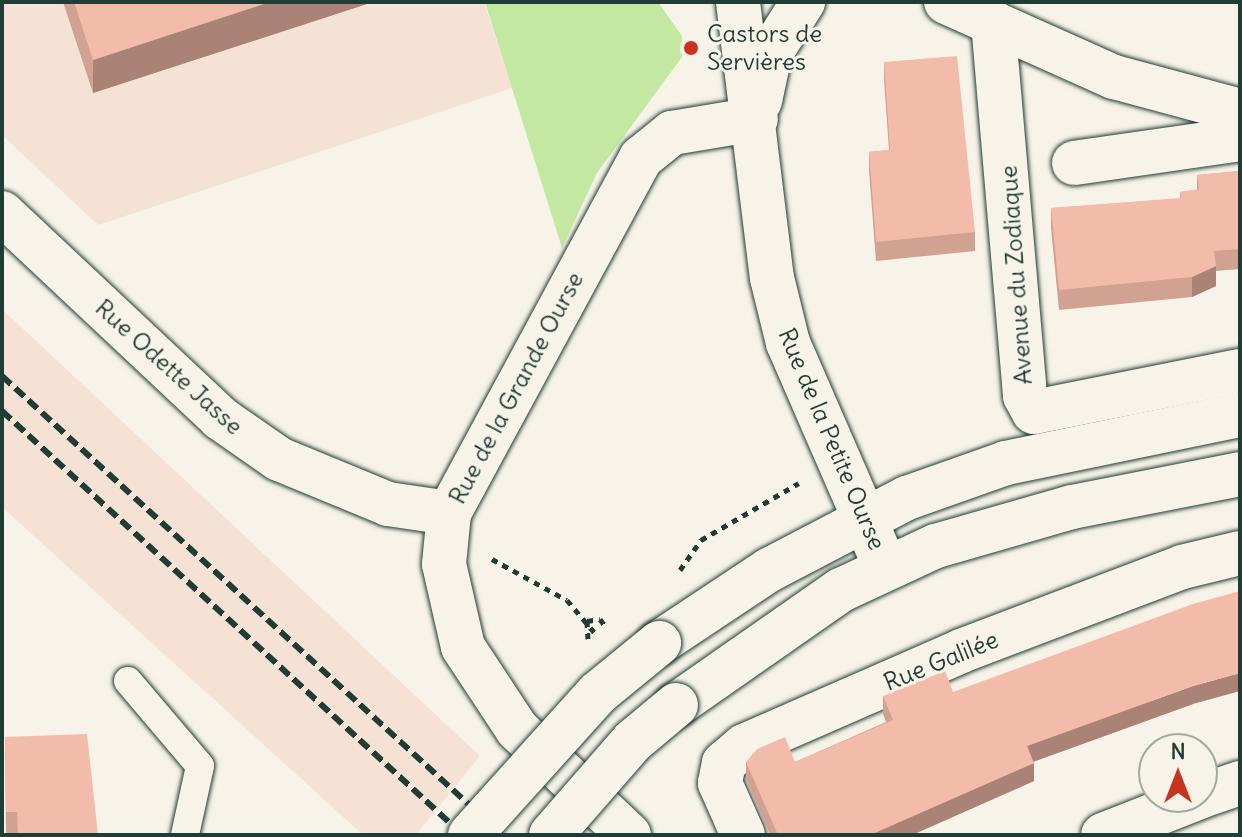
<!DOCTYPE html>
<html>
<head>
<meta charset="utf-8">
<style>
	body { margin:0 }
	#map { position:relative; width:1242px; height:837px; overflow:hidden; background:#f7f3e8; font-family:Delius,sans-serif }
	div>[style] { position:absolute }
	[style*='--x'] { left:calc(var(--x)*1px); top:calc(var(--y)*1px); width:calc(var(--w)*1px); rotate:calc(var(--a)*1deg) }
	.built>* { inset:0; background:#f6e2d5 }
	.green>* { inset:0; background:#c3e8a2 }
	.path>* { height:5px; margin-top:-2.5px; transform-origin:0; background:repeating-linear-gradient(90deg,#1f3d34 0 6px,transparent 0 12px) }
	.roads { filter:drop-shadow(0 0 2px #1f3d34) drop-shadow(0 0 2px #1f3d34) }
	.lane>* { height:28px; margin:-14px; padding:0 14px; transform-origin:14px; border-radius:14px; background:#f7f3e8 }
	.street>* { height:44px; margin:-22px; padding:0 22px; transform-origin:22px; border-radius:22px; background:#f7f3e8 }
	.primary>* { height:44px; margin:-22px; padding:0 22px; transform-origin:22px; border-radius:22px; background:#f7f3e8 }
	.rail>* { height:6px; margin-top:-3px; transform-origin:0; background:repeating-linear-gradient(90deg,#1f3d34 0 12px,transparent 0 18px) }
	.path-bridge>* { height:5px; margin-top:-2.5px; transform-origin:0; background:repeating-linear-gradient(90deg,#1f3d34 0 6px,transparent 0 12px) }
	.bridges { filter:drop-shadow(0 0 2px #1f3d34) drop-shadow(0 0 2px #1f3d34) }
	.primary-bridge>* { height:44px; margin:-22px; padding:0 22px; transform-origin:22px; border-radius:22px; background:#f7f3e8 }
	.wall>* { inset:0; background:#d1a191 }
	.shaded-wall>* { inset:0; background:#aa8376 }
	.building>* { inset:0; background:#f3bba9 }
	.dots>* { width:22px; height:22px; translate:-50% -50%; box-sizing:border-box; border:4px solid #f7f3e8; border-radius:50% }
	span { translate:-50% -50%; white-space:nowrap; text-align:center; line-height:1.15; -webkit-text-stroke:6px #f7f3e8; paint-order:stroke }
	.poi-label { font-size:24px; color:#1f3d34 }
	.left { translate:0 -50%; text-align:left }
	.street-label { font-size:24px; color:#1f3d34 }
	.frame { position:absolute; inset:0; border:4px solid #1f3d34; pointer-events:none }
	.north { position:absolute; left:1138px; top:733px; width:80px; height:80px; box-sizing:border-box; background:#f7f3e8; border:2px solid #a1aaa0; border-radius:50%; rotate:0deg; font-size:22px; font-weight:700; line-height:32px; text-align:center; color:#1f3d34 }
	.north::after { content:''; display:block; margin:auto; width:28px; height:36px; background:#c8321e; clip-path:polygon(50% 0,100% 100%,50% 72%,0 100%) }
</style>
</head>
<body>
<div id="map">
	<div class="built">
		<i style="clip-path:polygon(2px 2px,484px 2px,512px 88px,98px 225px,2px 135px)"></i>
		<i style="clip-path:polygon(2px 309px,480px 756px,416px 835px,363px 835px,2px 507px)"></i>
	</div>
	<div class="green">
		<i style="clip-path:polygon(485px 2px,658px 2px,682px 36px,682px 57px,597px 173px,562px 248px)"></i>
	</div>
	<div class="path">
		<i style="--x:492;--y:559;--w:85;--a:28.7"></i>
		<i style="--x:567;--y:600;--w:43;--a:49.7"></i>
		<i style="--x:680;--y:570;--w:37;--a:-55"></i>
		<i style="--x:701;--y:540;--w:113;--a:-30.2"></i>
		<i style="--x:587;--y:621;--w:13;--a:-9"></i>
		<i style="--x:600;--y:619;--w:9;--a:54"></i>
	</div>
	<div class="roads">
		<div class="lane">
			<i style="--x:128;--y:681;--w:111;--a:49.7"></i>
			<i style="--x:200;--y:766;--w:71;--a:102.3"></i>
		</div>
		<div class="street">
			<i style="--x:738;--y:2;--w:278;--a:83"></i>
			<i style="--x:772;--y:278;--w:67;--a:76.2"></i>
			<i style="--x:788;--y:343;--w:245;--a:66.5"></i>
			<i style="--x:946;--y:2;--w:184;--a:24.1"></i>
			<i style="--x:1114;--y:77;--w:131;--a:15.1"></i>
			<i style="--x:993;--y:22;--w:375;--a:85.1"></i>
			<i style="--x:1025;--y:396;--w:18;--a:61"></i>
			<i style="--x:1034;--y:412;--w:210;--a:-11.3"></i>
			<i style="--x:760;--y:101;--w:48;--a:-78"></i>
			<i style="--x:770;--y:54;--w:62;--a:-57.6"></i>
			<i style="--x:1074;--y:163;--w:168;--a:-8.2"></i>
			<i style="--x:2;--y:213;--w:299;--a:43.2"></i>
			<i style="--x:220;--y:418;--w:72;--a:34.8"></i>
			<i style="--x:279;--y:459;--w:118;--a:22.4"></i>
			<i style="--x:388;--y:504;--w:62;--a:8.4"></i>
			<i style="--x:1202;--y:796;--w:40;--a:-18.9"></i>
			<i style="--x:629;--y:835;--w:154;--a:-136.6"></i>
			<i style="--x:517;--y:729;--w:98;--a:-123.4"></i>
			<i style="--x:463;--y:647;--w:85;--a:-102.9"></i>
			<i style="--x:444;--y:564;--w:51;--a:-84.4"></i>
			<i style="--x:449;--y:513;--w:404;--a:-61.6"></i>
			<i style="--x:641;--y:158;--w:40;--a:-39"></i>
			<i style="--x:672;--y:133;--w:85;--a:-9.5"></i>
			<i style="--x:743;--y:835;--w:57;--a:-113.9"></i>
			<i style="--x:720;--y:783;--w:20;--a:-79"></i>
			<i style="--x:724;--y:763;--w:26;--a:-40"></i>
			<i style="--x:744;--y:746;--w:237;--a:-23.6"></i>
			<i style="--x:961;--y:651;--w:236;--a:-20.8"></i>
			<i style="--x:1182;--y:567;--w:60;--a:-13.6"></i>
			<i style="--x:1103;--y:835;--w:104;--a:-21.4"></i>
		</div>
		<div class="primary">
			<i style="--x:659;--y:643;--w:132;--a:-33.6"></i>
			<i style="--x:769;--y:570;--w:156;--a:-27.6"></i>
			<i style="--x:907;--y:498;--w:105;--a:-19.5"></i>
			<i style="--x:1006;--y:463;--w:239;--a:-11.6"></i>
			<i style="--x:676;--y:705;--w:201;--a:-34.9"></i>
			<i style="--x:841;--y:590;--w:105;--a:-24.9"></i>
			<i style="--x:936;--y:546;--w:141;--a:-16"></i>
			<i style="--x:1072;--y:507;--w:171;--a:-11.1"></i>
		</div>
	</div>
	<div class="rail">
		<i style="--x:2;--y:376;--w:679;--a:42.55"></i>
		<i style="--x:2;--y:411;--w:626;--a:42.61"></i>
	</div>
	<div class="path-bridge">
		<i style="--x:587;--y:621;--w:18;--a:87"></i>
	</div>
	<div class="bridges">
		<div class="primary-bridge">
			<i style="--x:470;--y:835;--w:191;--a:-48"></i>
			<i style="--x:598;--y:693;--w:79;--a:-39.3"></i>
			<i style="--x:551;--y:835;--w:125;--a:-48.9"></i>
			<i style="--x:633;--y:741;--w:56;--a:-39.9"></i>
		</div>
	</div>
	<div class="wall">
		<i style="clip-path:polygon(63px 2px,373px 2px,93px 93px)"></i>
		<i style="clip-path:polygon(884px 62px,975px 232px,975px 251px,876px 261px,869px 171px,869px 152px,889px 150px,884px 80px)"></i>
		<i style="clip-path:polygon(1240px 171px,1240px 269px,1216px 271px,1216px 286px,1192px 297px,1059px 310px,1051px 228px,1051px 208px,1180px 199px,1180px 192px,1197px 190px,1197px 175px)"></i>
		<i style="clip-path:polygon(953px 692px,1193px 704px,1033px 762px,1034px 781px,912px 835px,770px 835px,746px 780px,746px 762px,795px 762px,886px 722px,883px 714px,883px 696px)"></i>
		<i style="clip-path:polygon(5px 737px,98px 835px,6px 835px)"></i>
	</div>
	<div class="shaded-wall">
		<i style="clip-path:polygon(270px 2px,373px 2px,93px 93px,93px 60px)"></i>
		<i style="clip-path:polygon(1216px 266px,1216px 286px,1192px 297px,1192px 277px)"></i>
		<i style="clip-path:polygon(1240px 673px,1240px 691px,1193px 704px,1027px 764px,1027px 746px,1193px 686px)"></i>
		<i style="clip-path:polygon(1034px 763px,1034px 781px,912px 835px,870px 835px)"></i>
	</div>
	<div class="building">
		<i style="clip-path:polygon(74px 2px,270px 2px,93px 60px)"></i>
		<i style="clip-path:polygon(957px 56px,975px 232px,876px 242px,869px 152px,890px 150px,884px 62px)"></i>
		<i style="clip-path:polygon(1240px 171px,1240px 249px,1214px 251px,1216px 266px,1192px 277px,1059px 290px,1051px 208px,1181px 198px,1180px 192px,1199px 189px,1197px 175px)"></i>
		<i style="clip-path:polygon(1240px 591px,1240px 673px,1193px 686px,1027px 746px,1034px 763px,870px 835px,778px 835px,746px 762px,757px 749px,785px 737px,795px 762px,893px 720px,883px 696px,945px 671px,953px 692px,1193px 604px)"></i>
		<i style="clip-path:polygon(87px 734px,98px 835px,18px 835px,17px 812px,6px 812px,5px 737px)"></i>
	</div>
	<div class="dots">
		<i style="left:691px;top:48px;background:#c8321e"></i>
	</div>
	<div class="poi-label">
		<span class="left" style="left:707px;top:48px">Castors de<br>Servières</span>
	</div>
	<div class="street-label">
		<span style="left:1016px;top:275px;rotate:-94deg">Avenue du Zodiaque</span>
		<span style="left:169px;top:367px;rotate:42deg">Rue Odette Jasse</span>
		<span style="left:516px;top:388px;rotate:-62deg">Rue de la Grande Ourse</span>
		<span style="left:832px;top:439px;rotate:67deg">Rue de la Petite Ourse</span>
		<span style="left:941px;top:661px;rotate:-22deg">Rue Galilée</span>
	</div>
	<div class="frame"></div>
	<div class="north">N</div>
</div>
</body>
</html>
